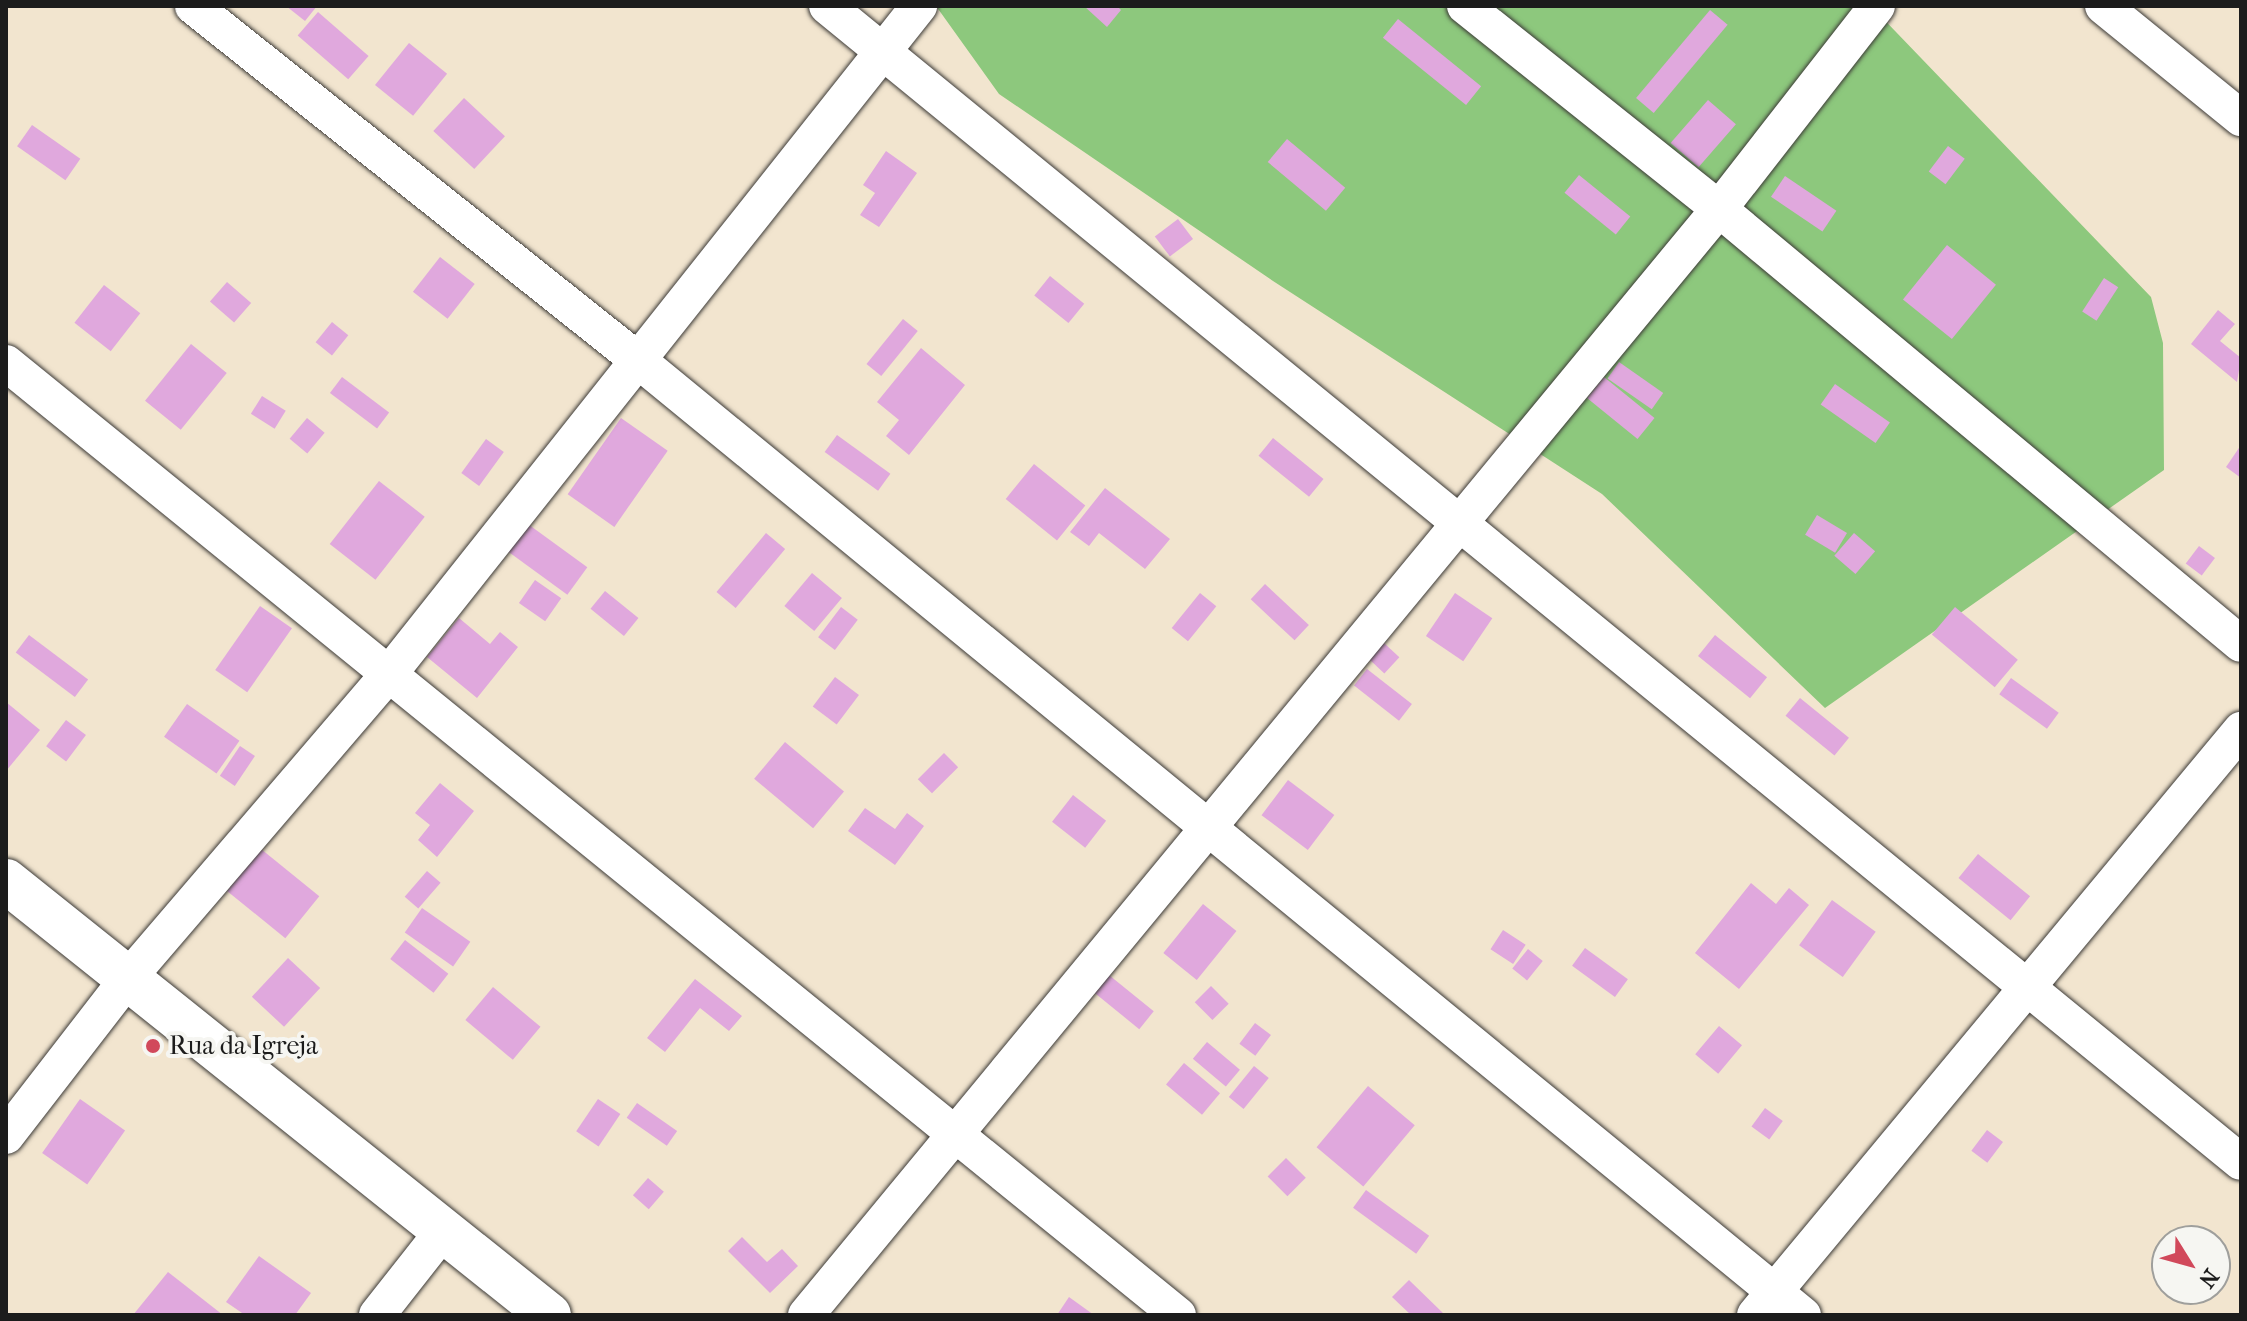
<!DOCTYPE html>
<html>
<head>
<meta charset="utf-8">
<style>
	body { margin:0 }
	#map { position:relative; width:2247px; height:1321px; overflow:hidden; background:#f2e5cf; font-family:"IM FELL French Canon",serif }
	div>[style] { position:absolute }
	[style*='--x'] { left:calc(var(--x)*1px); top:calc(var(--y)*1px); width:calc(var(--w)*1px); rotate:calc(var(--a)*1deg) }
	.green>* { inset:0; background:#8dc87d }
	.building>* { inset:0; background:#e0a8dd; transform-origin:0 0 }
	.roads { filter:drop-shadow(0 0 2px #3c3a37) drop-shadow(0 0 2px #3c3a37) }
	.minor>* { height:36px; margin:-18px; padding:0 18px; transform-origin:18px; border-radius:18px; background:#fff }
	.tertiary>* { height:44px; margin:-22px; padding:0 22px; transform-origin:22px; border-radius:22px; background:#fff }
	.dots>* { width:22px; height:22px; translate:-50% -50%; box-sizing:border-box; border:4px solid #f6f6f2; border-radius:50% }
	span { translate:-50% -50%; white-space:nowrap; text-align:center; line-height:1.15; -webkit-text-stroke:8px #f6f6f2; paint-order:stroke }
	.poi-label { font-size:26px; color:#1c1c1c }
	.left { translate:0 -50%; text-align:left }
	.frame { position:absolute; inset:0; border:8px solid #1c1c1c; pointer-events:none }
	.north { position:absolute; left:2151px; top:1225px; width:80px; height:80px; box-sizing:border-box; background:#f6f6f2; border:2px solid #9f9f9c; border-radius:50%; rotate:127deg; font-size:22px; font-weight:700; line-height:32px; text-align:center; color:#1c1c1c }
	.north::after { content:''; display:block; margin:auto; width:28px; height:36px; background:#d1495b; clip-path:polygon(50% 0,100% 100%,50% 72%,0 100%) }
</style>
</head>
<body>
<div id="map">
	<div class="green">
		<i style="clip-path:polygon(936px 6px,1871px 6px,2151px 297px,2163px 343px,2164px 470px,1825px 708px,1602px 494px,1273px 281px,999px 94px)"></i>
	</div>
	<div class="building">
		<i style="clip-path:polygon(286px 6px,317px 6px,305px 21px)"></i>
		<i style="clip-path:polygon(1084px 6px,1117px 6px,1121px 10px,1107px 27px)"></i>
		<i style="left:1710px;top:10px;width:23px;height:115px;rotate:40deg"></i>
		<i style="left:318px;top:12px;width:67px;height:31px;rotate:41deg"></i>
		<i style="left:1398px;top:19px;width:107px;height:24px;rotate:39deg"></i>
		<i style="left:409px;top:43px;width:49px;height:54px;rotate:39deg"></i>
		<i style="left:464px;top:98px;width:56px;height:45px;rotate:43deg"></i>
		<i style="left:1708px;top:100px;width:37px;height:57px;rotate:41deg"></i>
		<i style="left:32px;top:125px;width:59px;height:26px;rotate:35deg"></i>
		<i style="left:1287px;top:139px;width:76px;height:30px;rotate:40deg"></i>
		<i style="left:1948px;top:146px;width:21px;height:32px;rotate:37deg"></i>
		<i style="clip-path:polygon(886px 151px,917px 173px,879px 227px,860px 215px,875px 193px,863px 185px)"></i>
		<i style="left:1579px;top:175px;width:66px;height:23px;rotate:39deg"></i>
		<i style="left:1785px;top:176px;width:62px;height:25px;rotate:34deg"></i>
		<i style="left:1178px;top:219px;width:25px;height:29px;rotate:53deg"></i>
		<i style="left:1947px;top:245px;width:63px;height:70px;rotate:39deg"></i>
		<i style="left:440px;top:257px;width:44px;height:44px;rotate:38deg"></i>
		<i style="left:1050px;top:276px;width:44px;height:25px;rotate:39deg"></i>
		<i style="left:2104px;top:278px;width:17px;height:40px;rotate:33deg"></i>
		<i style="left:227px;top:282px;width:32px;height:26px;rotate:41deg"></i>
		<i style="left:104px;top:285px;width:46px;height:48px;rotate:38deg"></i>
		<i style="clip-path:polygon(2218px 310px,2235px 324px,2220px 341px,2241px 358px,2237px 382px,2191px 344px)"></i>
		<i style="left:903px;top:319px;width:19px;height:58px;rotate:39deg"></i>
		<i style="left:332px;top:322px;width:21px;height:26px;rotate:39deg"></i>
		<i style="left:191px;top:344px;width:46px;height:73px;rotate:39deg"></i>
		<i style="clip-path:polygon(921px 348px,965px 385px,909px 455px,886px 436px,899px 420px,877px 402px)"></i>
		<i style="left:1619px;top:362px;width:54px;height:20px;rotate:35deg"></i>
		<i style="left:342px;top:377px;width:59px;height:20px;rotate:37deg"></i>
		<i style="left:1604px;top:377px;width:65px;height:27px;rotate:39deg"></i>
		<i style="left:1835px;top:384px;width:67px;height:25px;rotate:35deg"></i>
		<i style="left:262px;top:396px;width:28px;height:21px;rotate:32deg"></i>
		<i style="left:307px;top:418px;width:23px;height:27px;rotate:40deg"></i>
		<i style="left:621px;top:418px;width:57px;height:93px;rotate:35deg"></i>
		<i style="left:837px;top:435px;width:66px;height:21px;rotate:36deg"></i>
		<i style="left:1273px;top:438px;width:65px;height:23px;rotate:39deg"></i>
		<i style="left:486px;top:439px;width:22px;height:42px;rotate:36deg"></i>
		<i style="clip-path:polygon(2241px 445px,2241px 478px,2226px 467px)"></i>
		<i style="left:1034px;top:464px;width:66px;height:45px;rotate:39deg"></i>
		<i style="left:379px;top:481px;width:58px;height:80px;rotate:38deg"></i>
		<i style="clip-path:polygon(1105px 488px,1170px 539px,1145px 569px,1099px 533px,1089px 546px,1070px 532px)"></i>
		<i style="left:1817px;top:515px;width:35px;height:23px;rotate:31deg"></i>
		<i style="left:521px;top:519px;width:82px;height:34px;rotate:36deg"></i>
		<i style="left:766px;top:533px;width:25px;height:77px;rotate:40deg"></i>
		<i style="left:1854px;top:533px;width:28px;height:30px;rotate:41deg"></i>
		<i style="left:2199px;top:546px;width:20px;height:22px;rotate:37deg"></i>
		<i style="left:812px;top:573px;width:39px;height:43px;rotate:40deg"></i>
		<i style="left:535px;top:580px;width:32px;height:28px;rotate:35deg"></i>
		<i style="left:1265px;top:584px;width:60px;height:21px;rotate:43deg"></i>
		<i style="left:605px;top:591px;width:43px;height:23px;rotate:39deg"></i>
		<i style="left:1200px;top:593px;width:21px;height:45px;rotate:39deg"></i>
		<i style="left:1455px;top:593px;width:45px;height:52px;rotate:34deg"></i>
		<i style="left:260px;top:606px;width:39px;height:78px;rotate:35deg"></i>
		<i style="left:841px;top:607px;width:21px;height:38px;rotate:37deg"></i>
		<i style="left:1955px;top:607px;width:82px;height:36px;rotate:40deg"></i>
		<i style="clip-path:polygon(459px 618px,490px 644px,500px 632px,518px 647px,477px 698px,427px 657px)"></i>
		<i style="left:29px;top:635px;width:74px;height:22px;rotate:37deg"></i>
		<i style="left:1715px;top:635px;width:67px;height:27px;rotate:39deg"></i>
		<i style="left:1384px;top:643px;width:21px;height:22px;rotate:43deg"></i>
		<i style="left:1367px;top:669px;width:57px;height:21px;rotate:38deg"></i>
		<i style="left:835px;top:677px;width:30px;height:37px;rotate:37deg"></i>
		<i style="left:2011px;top:678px;width:59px;height:20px;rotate:36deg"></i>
		<i style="left:1800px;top:698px;width:63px;height:23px;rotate:39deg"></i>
		<i style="clip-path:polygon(6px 702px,40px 730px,6px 771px)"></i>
		<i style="left:187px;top:704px;width:64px;height:40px;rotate:35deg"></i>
		<i style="left:66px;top:720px;width:25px;height:33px;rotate:37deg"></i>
		<i style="left:785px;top:742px;width:77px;height:48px;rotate:40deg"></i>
		<i style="left:240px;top:746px;width:18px;height:36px;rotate:34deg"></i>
		<i style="left:944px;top:753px;width:20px;height:37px;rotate:45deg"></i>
		<i style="left:1288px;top:780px;width:58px;height:44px;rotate:37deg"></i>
		<i style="clip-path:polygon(440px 783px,474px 811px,437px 857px,418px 840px,430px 825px,415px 813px)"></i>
		<i style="left:1073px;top:795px;width:42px;height:34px;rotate:38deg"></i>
		<i style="clip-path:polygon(865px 808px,895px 829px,907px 813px,924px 826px,895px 865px,848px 831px)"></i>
		<i style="left:261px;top:849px;width:75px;height:54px;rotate:39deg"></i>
		<i style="left:1978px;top:854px;width:67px;height:31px;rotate:39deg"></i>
		<i style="left:427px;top:871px;width:18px;height:34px;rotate:41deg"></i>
		<i style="clip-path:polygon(1751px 883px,1776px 904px,1789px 888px,1809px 905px,1739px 989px,1695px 953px)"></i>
		<i style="left:1832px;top:900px;width:54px;height:56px;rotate:36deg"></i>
		<i style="left:1203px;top:904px;width:43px;height:63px;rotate:39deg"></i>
		<i style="left:422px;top:908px;width:59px;height:30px;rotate:35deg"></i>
		<i style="left:1503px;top:930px;width:27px;height:23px;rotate:33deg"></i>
		<i style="left:405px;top:940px;width:55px;height:24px;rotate:38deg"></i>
		<i style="left:1585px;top:948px;width:53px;height:22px;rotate:36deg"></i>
		<i style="left:1528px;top:949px;width:19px;height:25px;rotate:39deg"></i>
		<i style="left:288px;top:958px;width:44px;height:53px;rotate:43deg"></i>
		<i style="left:1104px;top:971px;width:64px;height:23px;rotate:39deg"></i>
		<i style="clip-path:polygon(695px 979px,742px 1016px,729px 1031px,700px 1008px,665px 1052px,647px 1038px)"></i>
		<i style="left:1211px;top:986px;width:25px;height:23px;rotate:45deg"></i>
		<i style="left:493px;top:987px;width:62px;height:43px;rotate:40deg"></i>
		<i style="left:1255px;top:1023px;width:20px;height:26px;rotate:37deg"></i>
		<i style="left:1719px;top:1026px;width:30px;height:37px;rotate:40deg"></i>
		<i style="left:1207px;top:1042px;width:43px;height:22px;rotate:40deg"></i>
		<i style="left:1184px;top:1063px;width:47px;height:28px;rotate:40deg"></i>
		<i style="left:1254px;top:1066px;width:19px;height:40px;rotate:39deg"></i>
		<i style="left:1368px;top:1086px;width:61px;height:80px;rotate:40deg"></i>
		<i style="left:80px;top:1099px;width:55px;height:66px;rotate:35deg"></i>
		<i style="left:598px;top:1099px;width:27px;height:39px;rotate:34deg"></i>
		<i style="left:637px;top:1103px;width:49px;height:18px;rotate:35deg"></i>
		<i style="left:1765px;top:1108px;width:22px;height:23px;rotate:36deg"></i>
		<i style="left:1987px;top:1130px;width:20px;height:26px;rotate:37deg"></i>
		<i style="left:1286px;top:1158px;width:28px;height:26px;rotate:45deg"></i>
		<i style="left:648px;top:1178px;width:21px;height:23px;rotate:41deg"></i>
		<i style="left:1366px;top:1190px;width:78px;height:22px;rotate:36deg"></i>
		<i style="clip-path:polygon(742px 1237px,767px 1262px,782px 1249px,798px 1266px,770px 1293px,728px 1251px)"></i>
		<i style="clip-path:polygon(259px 1256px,311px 1293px,295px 1315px,245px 1315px,226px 1302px)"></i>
		<i style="clip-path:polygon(168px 1272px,223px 1315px,133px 1315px)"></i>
		<i style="clip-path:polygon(1409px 1280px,1445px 1315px,1411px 1315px,1392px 1297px)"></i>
		<i style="clip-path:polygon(1069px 1297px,1094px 1315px,1057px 1315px)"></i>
	</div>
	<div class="roads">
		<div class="minor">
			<i style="--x:193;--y:6;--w:570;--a:38.52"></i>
			<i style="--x:639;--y:361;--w:1505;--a:39.34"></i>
			<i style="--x:827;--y:6;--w:1826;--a:39.27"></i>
			<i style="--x:1465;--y:6;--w:325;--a:38.6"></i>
			<i style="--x:1719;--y:209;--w:679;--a:39.81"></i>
			<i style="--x:2103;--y:6;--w:178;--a:39.1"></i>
			<i style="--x:6;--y:363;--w:1510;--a:39.09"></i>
			<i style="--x:6;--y:1136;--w:201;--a:-52.3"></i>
			<i style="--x:129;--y:977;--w:399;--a:-49.4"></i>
			<i style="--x:389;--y:674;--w:853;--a:-51.57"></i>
			<i style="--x:377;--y:1315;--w:108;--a:-51.8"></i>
			<i style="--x:806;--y:1315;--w:1434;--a:-50.46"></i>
			<i style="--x:1719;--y:209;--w:257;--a:-52.1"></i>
			<i style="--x:1755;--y:1315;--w:761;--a:-50.28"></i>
		</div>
		<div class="tertiary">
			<i style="--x:6;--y:881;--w:695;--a:38.63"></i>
		</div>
	</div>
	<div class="dots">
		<i style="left:153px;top:1046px;background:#d1495b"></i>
	</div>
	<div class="poi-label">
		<span class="left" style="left:169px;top:1046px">Rua da Igreja</span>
	</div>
	<div class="frame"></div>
	<div class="north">N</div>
</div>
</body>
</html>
